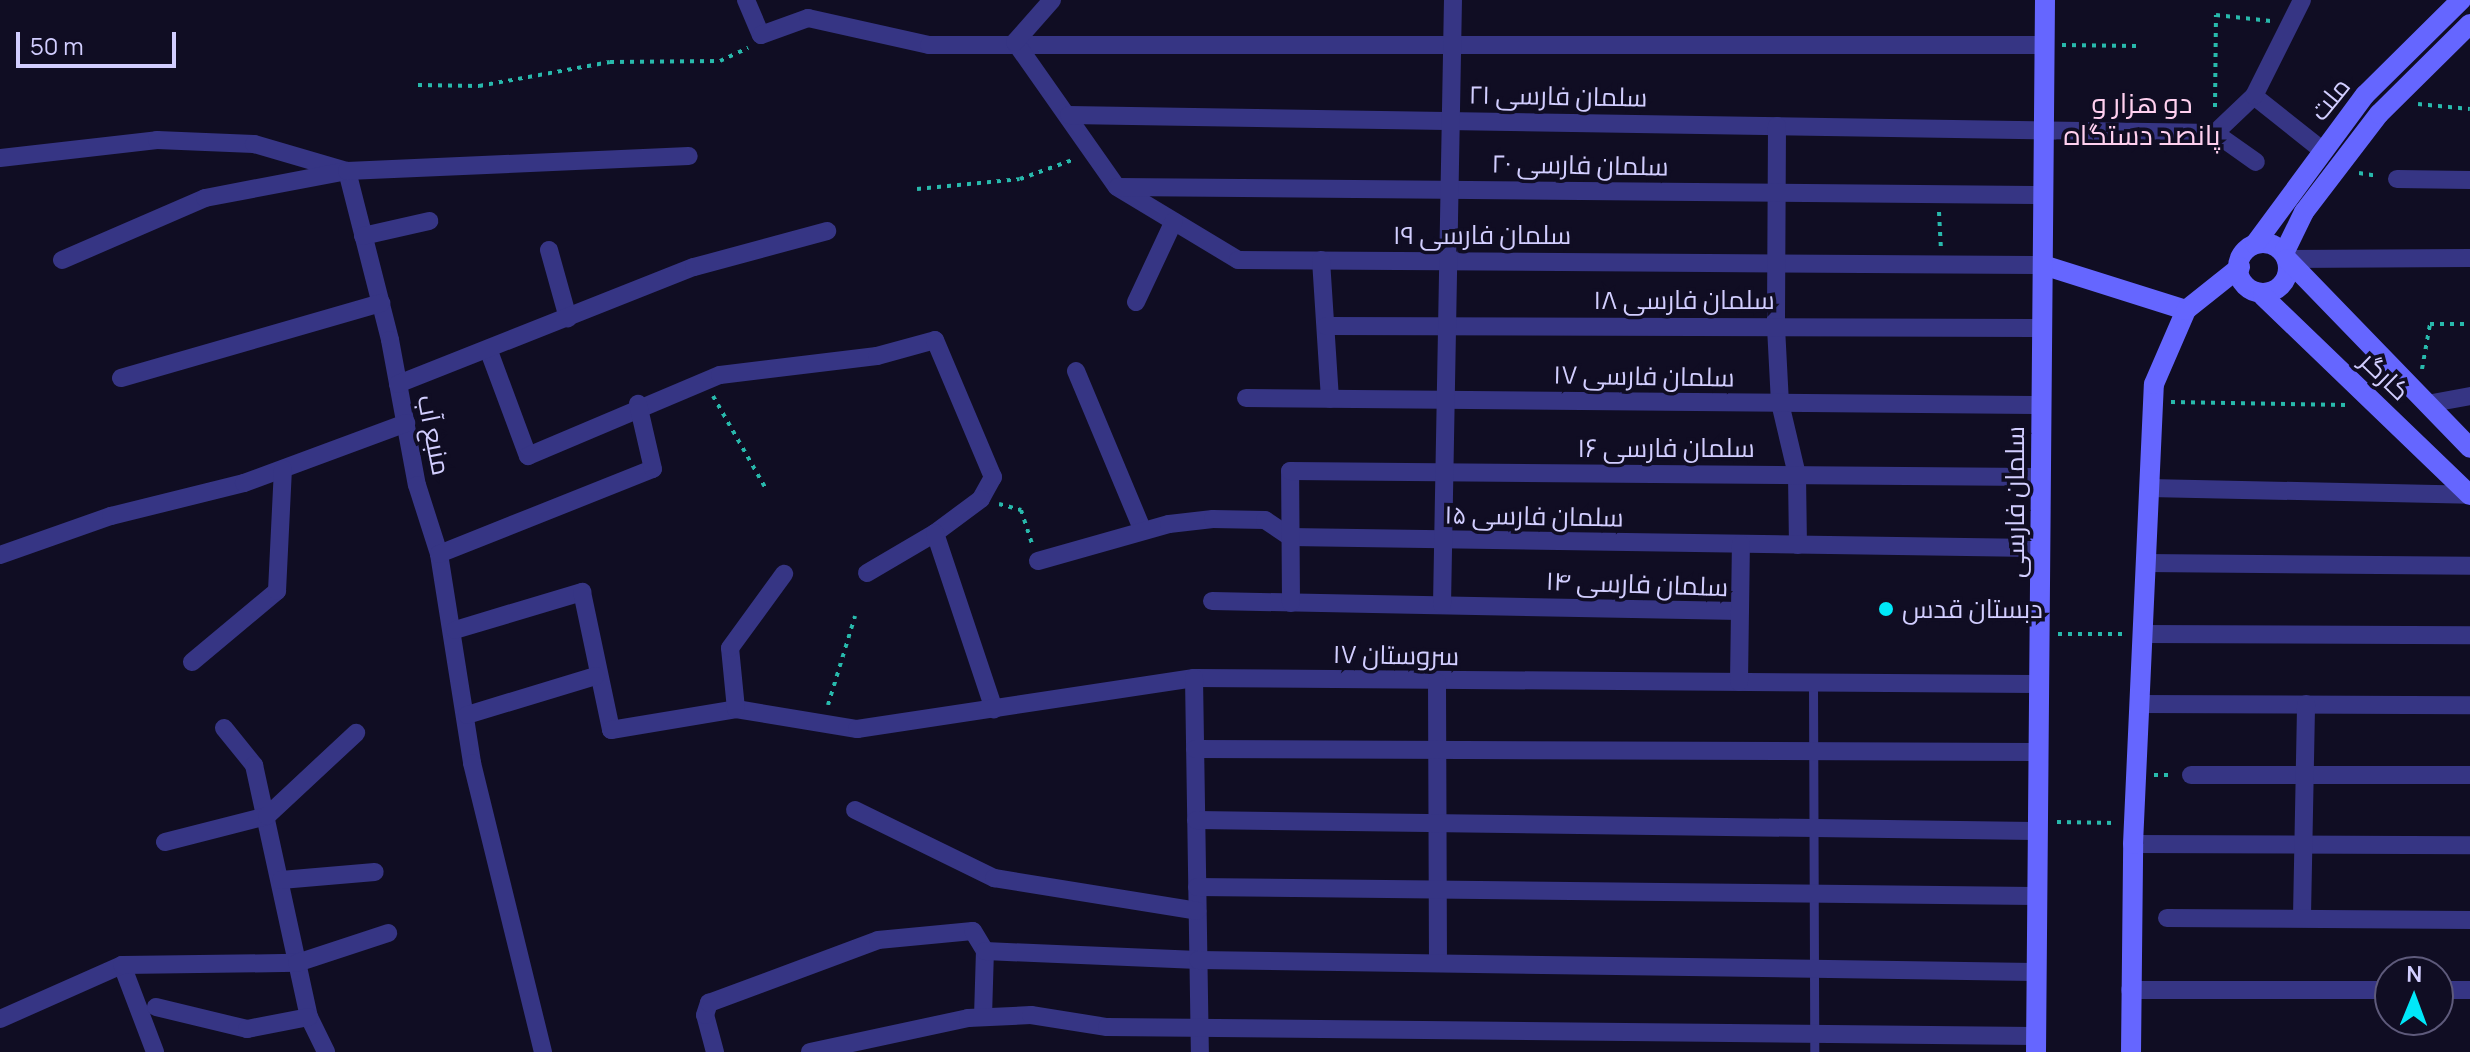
<!DOCTYPE html>
<html>
<head>
<meta charset="utf-8">
<style>
	body { margin:0 }
	#map { position:relative; width:2470px; height:1052px; overflow:hidden; background:#100d23; font-family:Manrope,Cairo,sans-serif }
	div>[style] { position:absolute }
	[style*='--x'] { left:calc(var(--x)*1px); top:calc(var(--y)*1px); width:calc(var(--w)*1px); rotate:calc(var(--a)*1deg) }
	.path>* { height:4px; margin-top:-2px; transform-origin:0; background:repeating-linear-gradient(90deg,#28b9ac 0 4px,transparent 0 10px) }
	.lane>* { height:9px; margin:-4.5px; padding:0 4.5px; transform-origin:4.5px; border-radius:4.5px; background:#363584 }
	.street>* { height:18px; margin:-9px; padding:0 9px; transform-origin:9px; border-radius:9px; background:#363584 }
	.secondary>* { height:20px; margin:-10px; padding:0 10px; transform-origin:10px; border-radius:10px; background:#6566ff }
	.secondary>.ring { margin:-10px; padding:0; box-sizing:content-box; background:none; border:20px solid #6566ff; border-radius:50% }
	.dots>* { width:22px; height:22px; translate:-50% -50%; box-sizing:border-box; border:4px solid #100d23; border-radius:50% }
	span { translate:-50% -50%; white-space:nowrap; text-align:center; line-height:1.15; -webkit-text-stroke:7px #100d23; paint-order:stroke }
	.street-label { font-size:26px; color:#d2ceff }
	.poi-label { font-size:26px; color:#d2ceff }
	.left { translate:0 -50%; text-align:left }
	.neighbourhood-label { font-size:28px; color:#ffd0ef }
	.north { position:absolute; left:2374px; top:956px; width:80px; height:80px; box-sizing:border-box; background:#100d23; border:2px solid #5e5a7b; border-radius:50%; rotate:1deg; font-size:22px; font-weight:700; line-height:32px; text-align:center; color:#d2ceff }
	.north::after { content:''; display:block; margin:auto; width:28px; height:36px; background:#00e8f9; clip-path:polygon(50% 0,100% 100%,50% 72%,0 100%) }
	.scale { position:absolute; left:16px; top:32px; width:160px; height:36px; box-sizing:border-box; border:4px solid #d2ceff; border-top:0; padding-left:10px; font-size:24px; line-height:28px; white-space:nowrap; color:#d2ceff; -webkit-text-stroke:6px #100d23; paint-order:stroke }
</style>
</head>
<body>
<div id="map">
	<div class="path">
		<i style="--x:2062;--y:45;--w:74;--a:0.8"></i>
		<i style="--x:418;--y:85;--w:61;--a:0.9"></i>
		<i style="--x:479;--y:86;--w:133;--a:-10.4"></i>
		<i style="--x:610;--y:62;--w:110;--a:-0.5"></i>
		<i style="--x:720;--y:61;--w:31;--a:-25"></i>
		<i style="--x:2418;--y:104;--w:52;--a:5.5"></i>
		<i style="--x:2215;--y:107;--w:92;--a:-89.4"></i>
		<i style="--x:2216;--y:15;--w:55;--a:6.2"></i>
		<i style="--x:2359;--y:173;--w:19;--a:9"></i>
		<i style="--x:917;--y:189;--w:103;--a:-5.5"></i>
		<i style="--x:1020;--y:179;--w:59;--a:-20"></i>
		<i style="--x:1939;--y:212;--w:36;--a:87"></i>
		<i style="--x:2422;--y:369;--w:46;--a:-79.9"></i>
		<i style="--x:2430;--y:324;--w:40;--a:0"></i>
		<i style="--x:713;--y:396;--w:105;--a:60.3"></i>
		<i style="--x:2171;--y:402;--w:176;--a:1"></i>
		<i style="--x:999;--y:504;--w:23;--a:15"></i>
		<i style="--x:1021;--y:510;--w:36;--a:72"></i>
		<i style="--x:2058;--y:634;--w:64;--a:0"></i>
		<i style="--x:828;--y:705;--w:93;--a:-73.1"></i>
		<i style="--x:2154;--y:775;--w:19;--a:0"></i>
		<i style="--x:2057;--y:822;--w:59;--a:1"></i>
	</div>
	<div class="lane">
		<i style="--x:1813;--y:683;--w:369;--a:89.8"></i>
	</div>
	<div class="street">
		<i style="--x:746;--y:0;--w:38;--a:67"></i>
		<i style="--x:761;--y:35;--w:50;--a:-19.9"></i>
		<i style="--x:808;--y:18;--w:124;--a:12.6"></i>
		<i style="--x:929;--y:45;--w:1116;--a:0"></i>
		<i style="--x:1015;--y:42;--w:177;--a:54.9"></i>
		<i style="--x:1117;--y:187;--w:141;--a:31.1"></i>
		<i style="--x:1238;--y:260;--w:805;--a:0.36"></i>
		<i style="--x:1015;--y:42;--w:56;--a:-48.6"></i>
		<i style="--x:2254;--y:96;--w:87;--a:38.5"></i>
		<i style="--x:1069;--y:115;--w:1146;--a:0.9"></i>
		<i style="--x:2215;--y:133;--w:54;--a:-43.5"></i>
		<i style="--x:2254;--y:96;--w:107;--a:-63.4"></i>
		<i style="--x:1777;--y:126;--w:201;--a:90.3"></i>
		<i style="--x:1776;--y:327;--w:76;--a:87"></i>
		<i style="--x:1780;--y:403;--w:74;--a:76.7"></i>
		<i style="--x:1797;--y:475;--w:70;--a:89.2"></i>
		<i style="--x:2215;--y:133;--w:50;--a:35.3"></i>
		<i style="--x:0;--y:158;--w:158;--a:-6.5"></i>
		<i style="--x:157;--y:140;--w:97;--a:2.4"></i>
		<i style="--x:254;--y:144;--w:97;--a:16.2"></i>
		<i style="--x:347;--y:171;--w:174;--a:75.7"></i>
		<i style="--x:390;--y:340;--w:147;--a:79.5"></i>
		<i style="--x:417;--y:485;--w:72;--a:72.3"></i>
		<i style="--x:439;--y:554;--w:212;--a:81"></i>
		<i style="--x:472;--y:763;--w:298;--a:76.2"></i>
		<i style="--x:2397;--y:179;--w:73;--a:0.8"></i>
		<i style="--x:1118;--y:187;--w:925;--a:0.5"></i>
		<i style="--x:363;--y:236;--w:68;--a:-12.8"></i>
		<i style="--x:549;--y:250;--w:71;--a:74.4"></i>
		<i style="--x:2287;--y:259;--w:183;--a:-0.3"></i>
		<i style="--x:62;--y:260;--w:156;--a:-23.4"></i>
		<i style="--x:205;--y:198;--w:145;--a:-10.8"></i>
		<i style="--x:347;--y:171;--w:342;--a:-2.5"></i>
		<i style="--x:1321;--y:260;--w:139;--a:86.3"></i>
		<i style="--x:1136;--y:302;--w:89;--a:-64.9"></i>
		<i style="--x:1326;--y:326;--w:716;--a:0.16"></i>
		<i style="--x:490;--y:354;--w:109;--a:69.6"></i>
		<i style="--x:528;--y:456;--w:208;--a:-22.9"></i>
		<i style="--x:720;--y:375;--w:158;--a:-6.9"></i>
		<i style="--x:877;--y:356;--w:60;--a:-15.4"></i>
		<i style="--x:935;--y:340;--w:149;--a:67.1"></i>
		<i style="--x:993;--y:477;--w:25;--a:119"></i>
		<i style="--x:981;--y:499;--w:57;--a:143.5"></i>
		<i style="--x:1076;--y:371;--w:173;--a:67.3"></i>
		<i style="--x:121;--y:378;--w:271;--a:-16.1"></i>
		<i style="--x:398;--y:384;--w:318;--a:-21.6"></i>
		<i style="--x:694;--y:267;--w:138;--a:-15.1"></i>
		<i style="--x:1246;--y:398;--w:796;--a:0.5"></i>
		<i style="--x:2427;--y:404;--w:44;--a:-10.5"></i>
		<i style="--x:2149;--y:488;--w:321;--a:1.2"></i>
		<i style="--x:439;--y:554;--w:230;--a:-21.7"></i>
		<i style="--x:653;--y:469;--w:67;--a:-103"></i>
		<i style="--x:0;--y:555;--w:118;--a:-19.4"></i>
		<i style="--x:111;--y:516;--w:137;--a:-13.9"></i>
		<i style="--x:244;--y:483;--w:173;--a:-20.3"></i>
		<i style="--x:1038;--y:561;--w:136;--a:-15.8"></i>
		<i style="--x:1169;--y:524;--w:44;--a:-6.5"></i>
		<i style="--x:1213;--y:519;--w:52;--a:1.1"></i>
		<i style="--x:1265;--y:520;--w:30;--a:34"></i>
		<i style="--x:1290;--y:537;--w:750;--a:0.84"></i>
		<i style="--x:2145;--y:563;--w:325;--a:0.5"></i>
		<i style="--x:867;--y:573;--w:79;--a:-30.5"></i>
		<i style="--x:935;--y:533;--w:186;--a:71.5"></i>
		<i style="--x:1212;--y:601;--w:528;--a:1.09"></i>
		<i style="--x:1291;--y:603;--w:132;--a:-90.4"></i>
		<i style="--x:1290;--y:471;--w:751;--a:0.46"></i>
		<i style="--x:1442;--y:605;--w:605;--a:-88.96"></i>
		<i style="--x:455;--y:630;--w:133;--a:-16.7"></i>
		<i style="--x:582;--y:592;--w:141;--a:78.1"></i>
		<i style="--x:611;--y:730;--w:127;--a:-9.5"></i>
		<i style="--x:736;--y:709;--w:123;--a:9.4"></i>
		<i style="--x:857;--y:729;--w:341;--a:-8.6"></i>
		<i style="--x:1194;--y:678;--w:845;--a:0.41"></i>
		<i style="--x:2142;--y:634;--w:328;--a:0.2"></i>
		<i style="--x:192;--y:662;--w:111;--a:-39.9"></i>
		<i style="--x:277;--y:591;--w:122;--a:-87.2"></i>
		<i style="--x:1194;--y:678;--w:374;--a:89.1"></i>
		<i style="--x:1437;--y:682;--w:281;--a:89.8"></i>
		<i style="--x:1739;--y:682;--w:138;--a:-89.2"></i>
		<i style="--x:2139;--y:704;--w:331;--a:0.2"></i>
		<i style="--x:736;--y:709;--w:61;--a:-95.6"></i>
		<i style="--x:730;--y:648;--w:92;--a:-53.9"></i>
		<i style="--x:467;--y:715;--w:134;--a:-16.9"></i>
		<i style="--x:224;--y:728;--w:48;--a:51"></i>
		<i style="--x:254;--y:765;--w:258;--a:77.7"></i>
		<i style="--x:309;--y:1017;--w:39;--a:64"></i>
		<i style="--x:1195;--y:749;--w:844;--a:0.2"></i>
		<i style="--x:2191;--y:775;--w:279;--a:0"></i>
		<i style="--x:855;--y:810;--w:155;--a:26.1"></i>
		<i style="--x:994;--y:878;--w:206;--a:9.2"></i>
		<i style="--x:1196;--y:820;--w:842;--a:0.75"></i>
		<i style="--x:165;--y:842;--w:105;--a:-14.3"></i>
		<i style="--x:267;--y:816;--w:122;--a:-43"></i>
		<i style="--x:2133;--y:844;--w:337;--a:0.2"></i>
		<i style="--x:281;--y:880;--w:94;--a:-4.9"></i>
		<i style="--x:1197;--y:887;--w:841;--a:0.61"></i>
		<i style="--x:2302;--y:916;--w:212;--a:-88.9"></i>
		<i style="--x:2167;--y:918;--w:303;--a:0.4"></i>
		<i style="--x:122;--y:965;--w:93;--a:69.2"></i>
		<i style="--x:2130;--y:990;--w:260;--a:0"></i>
		<i style="--x:2438;--y:990;--w:32;--a:0"></i>
		<i style="--x:156;--y:1007;--w:94;--a:13.6"></i>
		<i style="--x:247;--y:1029;--w:63;--a:-11"></i>
		<i style="--x:983;--y:1017;--w:66;--a:-88.3"></i>
		<i style="--x:0;--y:1019;--w:133;--a:-23.9"></i>
		<i style="--x:122;--y:965;--w:175;--a:-0.7"></i>
		<i style="--x:297;--y:963;--w:96;--a:-18.2"></i>
		<i style="--x:715;--y:1052;--w:38;--a:-105"></i>
		<i style="--x:705;--y:1015;--w:13;--a:-72"></i>
		<i style="--x:709;--y:1003;--w:180;--a:-20.4"></i>
		<i style="--x:878;--y:940;--w:95;--a:-5.4"></i>
		<i style="--x:973;--y:931;--w:23;--a:59"></i>
		<i style="--x:985;--y:951;--w:213;--a:2.4"></i>
		<i style="--x:1198;--y:960;--w:839;--a:0.82"></i>
		<i style="--x:810;--y:1052;--w:162;--a:-12.1"></i>
		<i style="--x:968;--y:1018;--w:63;--a:-2.7"></i>
		<i style="--x:1031;--y:1015;--w:77;--a:9"></i>
		<i style="--x:1107;--y:1027;--w:929;--a:0.56"></i>
	</div>
	<div class="secondary">
		<i class="ring" style="left:2238px;top:243px;width:30px;height:30px"></i>
		<i style="--x:2255;--y:244;--w:185;--a:-53.6"></i>
		<i style="--x:2365;--y:95;--w:135;--a:-44.7"></i>
		<i style="--x:2285;--y:251;--w:43;--a:-64"></i>
		<i style="--x:2304;--y:212;--w:123;--a:-52.6"></i>
		<i style="--x:2379;--y:114;--w:128;--a:-44.7"></i>
		<i style="--x:2287;--y:259;--w:263;--a:45.9"></i>
		<i style="--x:2043;--y:265;--w:150;--a:17.5"></i>
		<i style="--x:2263;--y:296;--w:287;--a:43.9"></i>
		<i style="--x:2036;--y:1052;--w:1052;--a:-89.51"></i>
		<i style="--x:2131;--y:1052;--w:208;--a:-89.4"></i>
		<i style="--x:2133;--y:844;--w:460;--a:-87.4"></i>
		<i style="--x:2154;--y:384;--w:81;--a:-66.6"></i>
		<i style="--x:2186;--y:310;--w:69;--a:-38.5"></i>
	</div>
	<div class="dots">
		<i style="left:1886px;top:609px;background:#00e8f9"></i>
	</div>
	<div class="street-label">
		<span style="left:1558px;top:96px;rotate:1deg">سلمان فارسی ۲۱</span>
		<span style="left:2330px;top:99px;rotate:-51deg">ملت</span>
		<span style="left:1580px;top:165px;rotate:1deg">سلمان فارسی ۲۰</span>
		<span style="left:1482px;top:235px">سلمان فارسی ۱۹</span>
		<span style="left:1684px;top:300px">سلمان فارسی ۱۸</span>
		<span style="left:1644px;top:376px;rotate:1deg">سلمان فارسی ۱۷</span>
		<span style="left:2385px;top:376px;rotate:44deg">کارگر</span>
		<span style="left:434px;top:435px;rotate:79deg">منبع آب</span>
		<span style="left:1666px;top:448px">سلمان فارسی ۱۶</span>
		<span style="left:2015px;top:502px;rotate:-90deg">سلمان فارسی</span>
		<span style="left:1534px;top:516px;rotate:1deg">سلمان فارسی ۱۵</span>
		<span style="left:1637px;top:584px;rotate:2deg">سلمان فارسی ۱۴</span>
		<span style="left:1396px;top:655px;rotate:1deg">سروستان ۱۷</span>
	</div>
	<div class="poi-label">
		<span class="left" style="left:1902px;top:609px">دبستان قدس</span>
	</div>
	<div class="neighbourhood-label">
		<span style="left:2142px;top:118px">دو هزار و<br>پانصد دستگاه</span>
	</div>
	<div class="north">N</div>
	<div class="scale">50 m</div>
</div>
</body>
</html>
